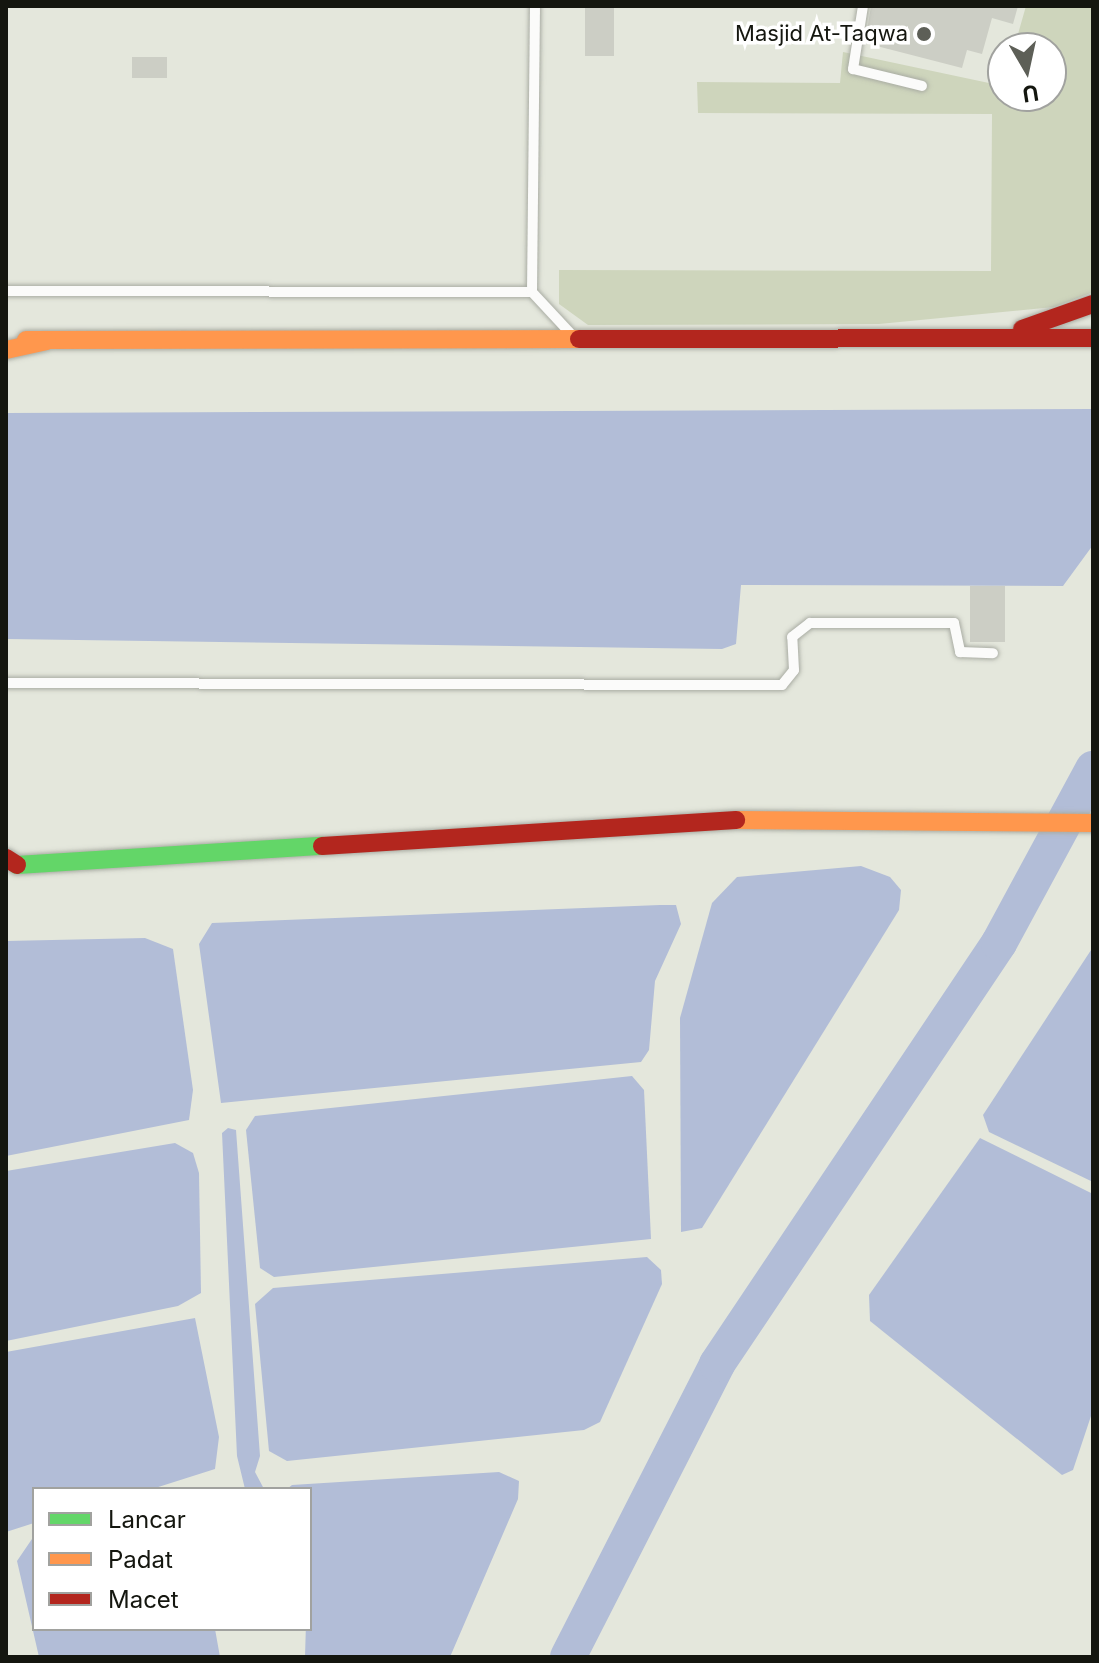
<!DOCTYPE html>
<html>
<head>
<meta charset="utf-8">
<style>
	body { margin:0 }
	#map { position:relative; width:1099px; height:1663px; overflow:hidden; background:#e4e7dc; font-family:Inter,sans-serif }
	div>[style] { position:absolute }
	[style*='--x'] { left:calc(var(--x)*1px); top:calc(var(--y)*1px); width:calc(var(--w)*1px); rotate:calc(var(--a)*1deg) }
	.green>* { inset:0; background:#ced5bc }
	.water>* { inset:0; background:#b2bdd7 }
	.river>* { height:36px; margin:-18px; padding:0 18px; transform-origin:18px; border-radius:18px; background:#b2bdd7 }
	.building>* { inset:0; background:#cccec5; transform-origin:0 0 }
	.roads { filter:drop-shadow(0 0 2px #a9aca3) drop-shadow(0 0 2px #a9aca3) }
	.lane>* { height:10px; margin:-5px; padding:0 5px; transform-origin:5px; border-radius:5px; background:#fbfbfa }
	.fast>* { height:18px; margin:-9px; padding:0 9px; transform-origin:9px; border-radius:9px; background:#63d668 }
	.slow>* { height:18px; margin:-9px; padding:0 9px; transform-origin:9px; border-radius:9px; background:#ff974d }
	.jam>* { height:18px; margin:-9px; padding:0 9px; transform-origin:9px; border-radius:9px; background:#b3261e }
	.dots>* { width:22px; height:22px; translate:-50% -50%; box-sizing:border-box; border:4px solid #fff; border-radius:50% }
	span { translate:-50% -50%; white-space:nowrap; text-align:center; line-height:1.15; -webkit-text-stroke:7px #fff; paint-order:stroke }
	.poi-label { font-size:22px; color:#14160f }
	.right { translate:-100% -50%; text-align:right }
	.frame { position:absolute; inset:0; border:8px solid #14160f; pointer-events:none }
	.legend { position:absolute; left:32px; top:1487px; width:280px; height:144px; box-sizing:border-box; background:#fff; border:2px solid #a1a29f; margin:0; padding:10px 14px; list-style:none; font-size:24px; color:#14160f }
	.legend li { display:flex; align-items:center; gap:16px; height:40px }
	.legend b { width:40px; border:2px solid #a1a29f }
	.north { position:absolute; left:987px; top:32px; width:80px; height:80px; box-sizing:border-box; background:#fff; border:2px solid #a1a29f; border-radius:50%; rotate:171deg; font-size:22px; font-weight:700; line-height:32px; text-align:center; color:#14160f }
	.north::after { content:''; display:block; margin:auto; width:28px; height:36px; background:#5d5f57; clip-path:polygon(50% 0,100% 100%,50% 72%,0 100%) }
</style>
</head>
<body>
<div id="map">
	<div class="green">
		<i style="clip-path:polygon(1026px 6px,1093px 6px,1093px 292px,1054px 307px,879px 324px,588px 325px,559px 304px,559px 270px,991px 271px,992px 114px,698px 113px,697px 82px,840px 83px,843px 52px,1003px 86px,1003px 96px,1051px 96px,1051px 48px,1014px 48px)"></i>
	</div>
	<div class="water">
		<i style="clip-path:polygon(1093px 409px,1093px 545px,1063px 586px,741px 585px,736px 644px,722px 649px,6px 639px,6px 413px)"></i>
		<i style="clip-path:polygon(861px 866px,890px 877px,901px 890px,899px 910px,702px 1228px,681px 1232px,680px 1018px,712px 903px,737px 877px)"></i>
		<i style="clip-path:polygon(660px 905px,676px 905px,681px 924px,655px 981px,649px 1050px,641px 1062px,221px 1103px,199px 944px,212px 923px)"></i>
		<i style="clip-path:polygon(145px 938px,173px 949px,193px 1090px,189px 1120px,6px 1156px,6px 941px)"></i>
		<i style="clip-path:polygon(1093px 947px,1093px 1182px,989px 1132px,983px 1115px)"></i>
		<i style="clip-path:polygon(632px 1076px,644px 1090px,651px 1239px,274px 1277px,260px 1268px,246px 1130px,255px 1116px)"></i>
		<i style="clip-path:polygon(228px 1128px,236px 1130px,260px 1456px,255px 1472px,264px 1489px,245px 1489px,237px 1456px,222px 1133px)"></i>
		<i style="clip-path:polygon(980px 1138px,1093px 1194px,1093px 1410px,1073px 1470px,1062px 1475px,870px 1321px,869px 1295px)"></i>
		<i style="clip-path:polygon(175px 1143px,193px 1153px,199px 1173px,201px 1293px,178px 1306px,6px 1341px,6px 1171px)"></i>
		<i style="clip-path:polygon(647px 1257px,661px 1270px,662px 1284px,600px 1422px,584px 1430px,287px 1461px,269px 1451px,255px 1304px,273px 1288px)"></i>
		<i style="clip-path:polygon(195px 1318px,219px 1437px,215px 1469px,152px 1489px,34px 1489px,34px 1523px,6px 1532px,6px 1352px)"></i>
		<i style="clip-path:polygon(499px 1472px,519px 1481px,518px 1499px,450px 1657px,305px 1657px,310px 1489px,287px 1489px,292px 1485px)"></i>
		<i style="clip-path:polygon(34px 1536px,34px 1629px,215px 1629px,220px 1657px,39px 1657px,17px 1561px)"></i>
	</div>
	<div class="river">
		<i style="--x:568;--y:1657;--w:329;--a:-63"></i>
		<i style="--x:717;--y:1364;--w:507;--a:-56.18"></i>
		<i style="--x:999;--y:943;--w:198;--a:-61.6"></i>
	</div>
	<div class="building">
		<i style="left:585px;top:6px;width:29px;height:50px"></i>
		<i style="clip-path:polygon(871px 6px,1018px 6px,1013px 24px,992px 18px,982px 54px,967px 50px,962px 68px,865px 43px)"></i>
		<i style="left:132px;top:57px;width:35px;height:21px"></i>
		<i style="left:970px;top:586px;width:35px;height:56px"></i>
	</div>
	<div class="roads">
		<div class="lane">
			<i style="--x:863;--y:6;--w:64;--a:99"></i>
			<i style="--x:853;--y:69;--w:71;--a:13.8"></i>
			<i style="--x:6;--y:291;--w:526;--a:0.11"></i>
			<i style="--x:532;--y:292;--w:57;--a:47.1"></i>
			<i style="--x:532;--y:292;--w:286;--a:-89.4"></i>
			<i style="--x:6;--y:683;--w:776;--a:0.15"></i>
			<i style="--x:782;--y:685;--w:19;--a:-51"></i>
			<i style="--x:794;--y:670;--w:33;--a:-93"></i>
			<i style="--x:792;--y:637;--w:23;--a:-38"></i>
			<i style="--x:810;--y:623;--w:144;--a:0"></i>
			<i style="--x:954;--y:623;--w:30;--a:78"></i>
			<i style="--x:960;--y:652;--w:33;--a:2"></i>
		</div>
		<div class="fast">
			<i style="--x:17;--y:865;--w:306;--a:-3.6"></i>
		</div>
		<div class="slow">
			<i style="--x:26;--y:340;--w:553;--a:-0.1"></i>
			<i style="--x:6;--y:350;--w:42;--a:-12.4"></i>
			<i style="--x:736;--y:820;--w:357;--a:0.5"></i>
		</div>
		<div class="jam">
			<i style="--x:1022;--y:329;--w:75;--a:-19.4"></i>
			<i style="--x:579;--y:339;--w:514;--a:-0.11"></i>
			<i style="--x:322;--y:846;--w:415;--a:-3.6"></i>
			<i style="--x:6;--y:858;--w:13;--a:32"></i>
		</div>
	</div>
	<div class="dots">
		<i style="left:924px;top:34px;background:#5d5f57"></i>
	</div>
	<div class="poi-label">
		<span class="right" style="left:908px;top:34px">Masjid At-Taqwa</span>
	</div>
	<div class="frame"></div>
	<ul class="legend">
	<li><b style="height:10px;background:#63d668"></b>Lancar</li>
	<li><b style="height:10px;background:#ff974d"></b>Padat</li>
	<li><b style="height:10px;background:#b3261e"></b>Macet</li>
	</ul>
	<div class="north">U</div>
</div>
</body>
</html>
